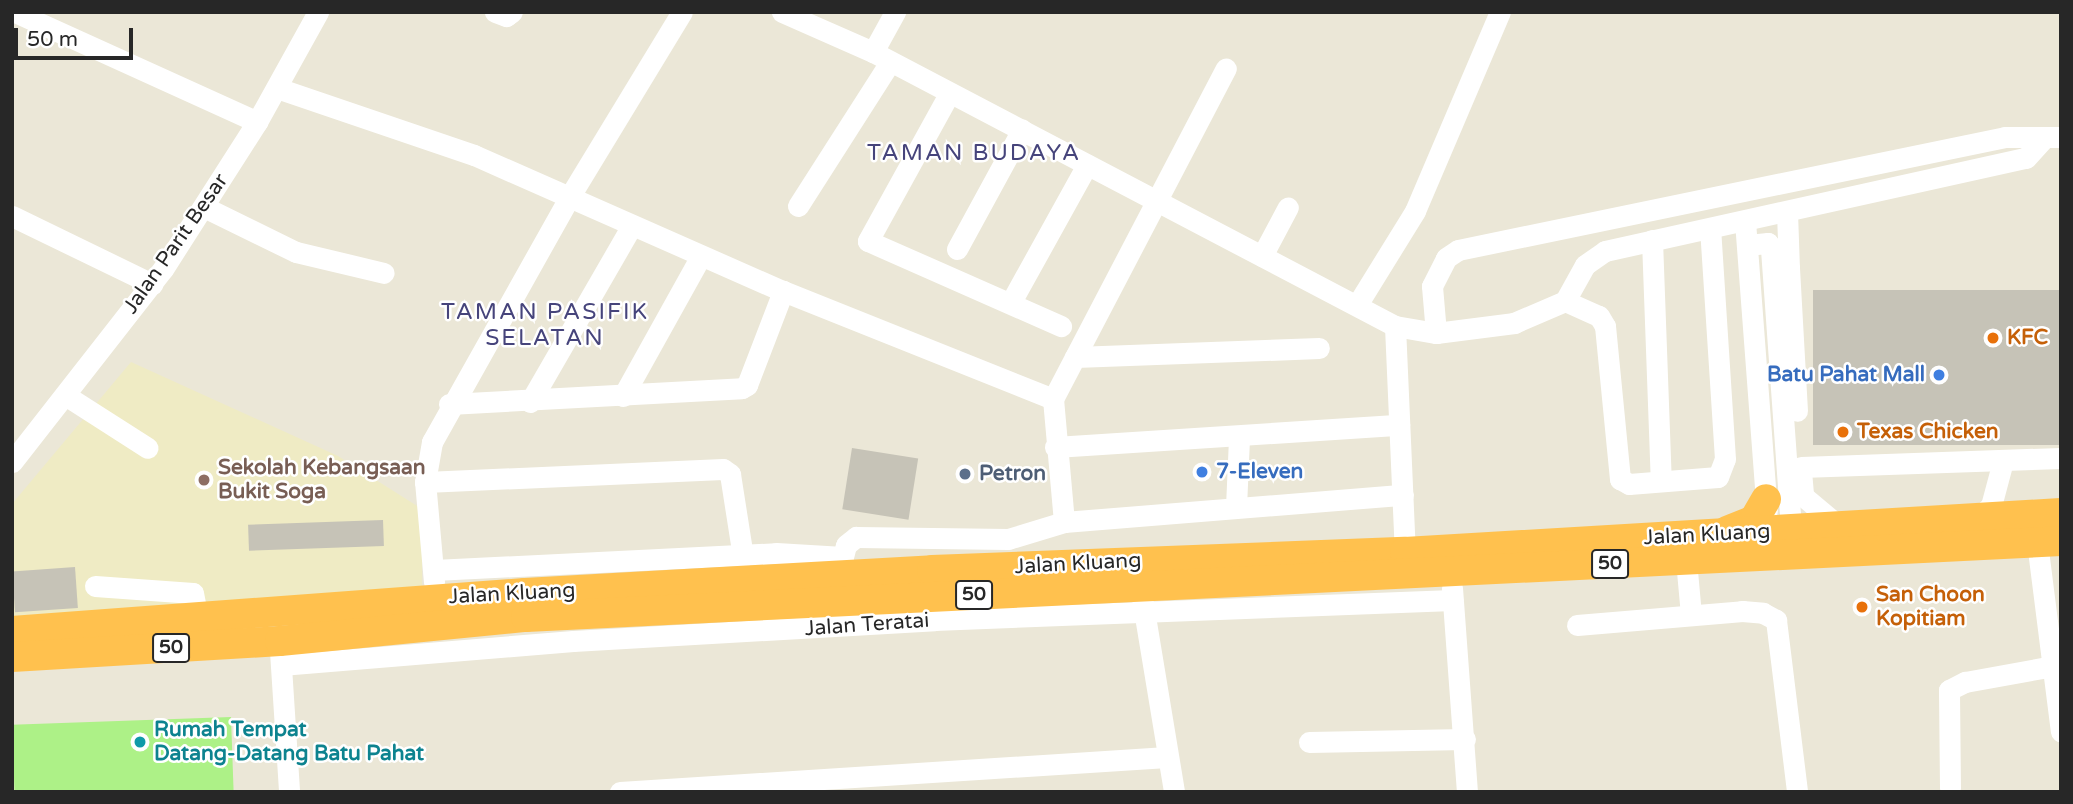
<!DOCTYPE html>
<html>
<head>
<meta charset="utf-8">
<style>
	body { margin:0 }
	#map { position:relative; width:2073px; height:804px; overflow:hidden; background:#ebe7d7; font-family:"Varela Round",sans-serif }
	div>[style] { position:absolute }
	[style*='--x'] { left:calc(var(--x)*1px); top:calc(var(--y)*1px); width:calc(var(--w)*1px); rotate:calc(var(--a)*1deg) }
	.education>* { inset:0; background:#efebc4 }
	.pitch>* { inset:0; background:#adf187; transform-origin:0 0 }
	.building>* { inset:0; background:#c6c3b7; transform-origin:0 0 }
	.minor>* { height:21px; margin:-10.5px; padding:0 10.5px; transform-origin:10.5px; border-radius:10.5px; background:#fff }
	.highway>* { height:30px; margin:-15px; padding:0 15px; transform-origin:15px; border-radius:15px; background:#ffc14e }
	.dots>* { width:19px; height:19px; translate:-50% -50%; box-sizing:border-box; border:4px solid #fff; border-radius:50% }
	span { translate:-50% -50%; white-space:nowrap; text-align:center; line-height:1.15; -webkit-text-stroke:5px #fff; paint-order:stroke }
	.shield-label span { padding:2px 5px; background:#fff; border:2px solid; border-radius:5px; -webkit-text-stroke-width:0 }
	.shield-label { font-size:19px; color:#272727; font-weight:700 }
	.street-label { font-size:21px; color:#272727 }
	.food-label { font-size:21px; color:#c56008; font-weight:700 }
	.left { translate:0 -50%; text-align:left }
	.shop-label { font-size:21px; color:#366cbe; font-weight:700 }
	.right { translate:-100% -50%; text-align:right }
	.education-label { font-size:21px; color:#785e54; font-weight:700 }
	.service-label { font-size:21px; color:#4e5e75; font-weight:700 }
	.culture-label { font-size:21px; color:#0d838f; font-weight:700 }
	.neighbourhood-label { font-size:23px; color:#46447b; letter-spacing:2px }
	.frame { position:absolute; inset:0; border:14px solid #272727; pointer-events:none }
	.scale { position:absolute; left:14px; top:28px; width:119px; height:32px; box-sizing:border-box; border:4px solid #272727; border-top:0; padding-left:9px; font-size:21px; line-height:24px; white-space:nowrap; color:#272727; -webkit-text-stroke:5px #fff; paint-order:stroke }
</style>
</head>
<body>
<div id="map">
	<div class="education">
		<i style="clip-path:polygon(131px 362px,338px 456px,422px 509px,422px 596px,12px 625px,12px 504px)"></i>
	</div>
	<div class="pitch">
		<i style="left:231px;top:717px;width:75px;height:219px;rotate:88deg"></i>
	</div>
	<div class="building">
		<i style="left:2061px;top:290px;width:155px;height:248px;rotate:90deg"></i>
		<i style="left:852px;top:448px;width:67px;height:62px;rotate:9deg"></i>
		<i style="left:383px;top:520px;width:26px;height:135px;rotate:88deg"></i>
		<i style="left:75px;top:567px;width:41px;height:63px;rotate:86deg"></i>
	</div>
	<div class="minor">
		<i style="--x:15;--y:12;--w:266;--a:24.4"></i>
		<i style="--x:495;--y:12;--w:12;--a:20"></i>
		<i style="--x:506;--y:16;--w:7;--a:-34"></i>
		<i style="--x:782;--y:12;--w:99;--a:23.7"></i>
		<i style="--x:873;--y:52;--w:590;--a:27.7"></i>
		<i style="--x:1395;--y:326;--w:42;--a:9.7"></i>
		<i style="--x:1436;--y:333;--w:79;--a:-7.3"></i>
		<i style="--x:1514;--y:323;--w:56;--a:-23.3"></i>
		<i style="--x:1565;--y:301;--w:41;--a:-60.9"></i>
		<i style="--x:1585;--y:265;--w:24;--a:-35"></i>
		<i style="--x:1605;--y:251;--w:431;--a:-12.5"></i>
		<i style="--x:2026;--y:158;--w:24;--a:-48"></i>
		<i style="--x:873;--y:52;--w:46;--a:-61.2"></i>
		<i style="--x:277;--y:88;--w:208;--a:18.8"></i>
		<i style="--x:474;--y:155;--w:338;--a:23.8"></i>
		<i style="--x:783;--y:291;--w:291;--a:21.8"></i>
		<i style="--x:949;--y:94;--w:168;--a:118.9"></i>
		<i style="--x:868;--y:241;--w:211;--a:23.8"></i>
		<i style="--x:798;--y:206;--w:171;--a:-57.4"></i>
		<i style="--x:204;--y:207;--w:102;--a:26.1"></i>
		<i style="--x:296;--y:252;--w:90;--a:13.4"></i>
		<i style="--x:1787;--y:212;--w:56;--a:88"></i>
		<i style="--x:12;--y:216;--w:156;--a:25.9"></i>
		<i style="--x:1745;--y:221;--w:291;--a:85.7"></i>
		<i style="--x:1652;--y:240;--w:241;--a:87.9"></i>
		<i style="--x:1748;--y:245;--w:20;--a:-6"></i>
		<i style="--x:1768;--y:243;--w:7;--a:63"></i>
		<i style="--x:1771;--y:249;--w:292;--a:85.9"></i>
		<i style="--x:957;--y:249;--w:136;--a:-61.4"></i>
		<i style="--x:1262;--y:256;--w:55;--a:-62"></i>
		<i style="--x:1773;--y:269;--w:16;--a:-4"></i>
		<i style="--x:1789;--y:268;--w:143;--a:86.8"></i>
		<i style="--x:1565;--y:301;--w:37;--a:24"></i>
		<i style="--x:1599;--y:316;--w:12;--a:59"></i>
		<i style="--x:1605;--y:326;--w:154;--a:84.4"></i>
		<i style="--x:1620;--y:479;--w:10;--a:29"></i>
		<i style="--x:1629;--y:484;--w:89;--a:-4.5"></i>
		<i style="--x:1718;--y:477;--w:19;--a:-69"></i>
		<i style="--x:1725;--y:459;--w:231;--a:-93.7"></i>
		<i style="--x:1011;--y:302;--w:157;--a:-61"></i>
		<i style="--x:1357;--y:305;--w:110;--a:-58.3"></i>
		<i style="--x:1415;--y:211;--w:216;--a:-66.9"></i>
		<i style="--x:1395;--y:326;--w:226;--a:87.5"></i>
		<i style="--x:1436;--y:333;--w:47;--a:-94.9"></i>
		<i style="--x:1432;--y:286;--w:31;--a:-63"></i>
		<i style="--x:1446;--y:258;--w:14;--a:-34"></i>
		<i style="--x:1458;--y:250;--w:559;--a:-11.67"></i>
		<i style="--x:2005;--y:137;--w:56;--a:0"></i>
		<i style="--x:1075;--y:357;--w:244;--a:-2.1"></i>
		<i style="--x:65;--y:395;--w:98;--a:32.6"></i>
		<i style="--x:623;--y:396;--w:160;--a:-60.9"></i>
		<i style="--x:530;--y:402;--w:204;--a:-60"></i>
		<i style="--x:449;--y:404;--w:293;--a:-3.1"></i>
		<i style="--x:742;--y:388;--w:6;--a:-31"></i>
		<i style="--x:747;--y:385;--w:101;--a:-69"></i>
		<i style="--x:1055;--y:447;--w:345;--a:-3.7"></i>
		<i style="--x:12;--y:462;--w:245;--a:-52"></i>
		<i style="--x:163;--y:269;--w:174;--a:-57.4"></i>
		<i style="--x:257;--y:122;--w:126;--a:-61"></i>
		<i style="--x:1801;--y:467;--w:260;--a:-2"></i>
		<i style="--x:1801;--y:471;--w:25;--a:85"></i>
		<i style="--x:1803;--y:496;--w:48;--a:40"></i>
		<i style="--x:425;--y:482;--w:298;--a:-2.5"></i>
		<i style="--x:723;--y:469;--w:9;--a:36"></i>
		<i style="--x:730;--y:474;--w:84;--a:81.1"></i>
		<i style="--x:1236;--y:507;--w:70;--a:-87.5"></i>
		<i style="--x:1976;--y:519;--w:20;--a:-41"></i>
		<i style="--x:1991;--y:506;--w:47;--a:-75.1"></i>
		<i style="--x:1064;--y:522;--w:123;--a:-95.1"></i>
		<i style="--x:1053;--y:399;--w:373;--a:-62.4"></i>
		<i style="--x:2037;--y:542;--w:191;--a:82.8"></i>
		<i style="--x:1686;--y:560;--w:55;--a:84.8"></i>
		<i style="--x:434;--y:570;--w:342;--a:-2.8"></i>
		<i style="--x:776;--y:553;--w:67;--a:3.4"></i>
		<i style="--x:843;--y:557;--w:12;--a:-76"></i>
		<i style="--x:846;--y:545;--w:13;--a:-39"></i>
		<i style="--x:856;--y:537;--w:152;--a:0.8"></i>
		<i style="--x:1008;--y:539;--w:59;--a:-16.9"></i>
		<i style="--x:1064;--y:522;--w:340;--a:-4.6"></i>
		<i style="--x:434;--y:582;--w:100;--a:-95.1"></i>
		<i style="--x:425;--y:482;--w:41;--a:-80.1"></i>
		<i style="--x:432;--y:442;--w:282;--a:-60.7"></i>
		<i style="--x:570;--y:196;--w:215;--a:-58.7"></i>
		<i style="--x:95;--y:586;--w:98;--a:4.1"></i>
		<i style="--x:193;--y:593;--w:25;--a:79"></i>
		<i style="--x:1452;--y:588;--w:205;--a:85.8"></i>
		<i style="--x:1142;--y:598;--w:197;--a:80.6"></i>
		<i style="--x:1577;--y:625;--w:166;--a:-4.8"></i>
		<i style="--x:1742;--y:611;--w:21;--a:5"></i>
		<i style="--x:1763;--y:613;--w:15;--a:28"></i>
		<i style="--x:1776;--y:620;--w:173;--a:83"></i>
		<i style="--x:280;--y:651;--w:141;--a:86.3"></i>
		<i style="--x:281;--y:665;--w:293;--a:-4.7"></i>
		<i style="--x:573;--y:641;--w:362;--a:-3.3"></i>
		<i style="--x:934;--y:620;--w:519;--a:-2.21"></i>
		<i style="--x:1309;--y:742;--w:156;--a:-1.1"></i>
		<i style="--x:1950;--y:788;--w:98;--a:-90.6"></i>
		<i style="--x:1949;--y:690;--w:18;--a:-27"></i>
		<i style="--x:1965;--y:682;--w:89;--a:-10.3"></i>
		<i style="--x:620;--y:792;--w:548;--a:-3.66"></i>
	</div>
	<div class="highway">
		<i style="--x:1727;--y:531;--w:29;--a:-22"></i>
		<i style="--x:1754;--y:520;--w:24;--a:-60"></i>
		<i style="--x:12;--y:631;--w:514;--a:-4.24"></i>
		<i style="--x:525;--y:593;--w:408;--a:-3.2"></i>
		<i style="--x:932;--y:570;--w:473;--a:-2.2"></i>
		<i style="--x:1405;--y:552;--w:657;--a:-3.4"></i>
		<i style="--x:12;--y:657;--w:268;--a:-3.4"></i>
		<i style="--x:280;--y:641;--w:247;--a:-5.6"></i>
		<i style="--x:526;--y:617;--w:1537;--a:-2.83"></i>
	</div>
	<div class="dots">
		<i style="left:1993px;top:338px;background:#e8710a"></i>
		<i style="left:1939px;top:375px;background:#3f7fe0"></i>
		<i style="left:1843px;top:432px;background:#e8710a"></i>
		<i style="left:1202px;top:472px;background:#3f7fe0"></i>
		<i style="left:965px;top:474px;background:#5c6f8a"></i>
		<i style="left:204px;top:480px;background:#8d6e63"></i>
		<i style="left:1862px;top:607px;background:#e8710a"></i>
		<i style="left:140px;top:742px;background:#0f9aa8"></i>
	</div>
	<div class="shield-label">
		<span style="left:1610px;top:564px">50</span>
		<span style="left:974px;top:595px">50</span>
		<span style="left:171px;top:648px">50</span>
	</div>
	<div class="street-label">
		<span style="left:176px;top:244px;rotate:-55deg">Jalan Parit Besar</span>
		<span style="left:1707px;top:535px;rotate:-3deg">Jalan Kluang</span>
		<span style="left:1078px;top:564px;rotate:-3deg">Jalan Kluang</span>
		<span style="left:512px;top:594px;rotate:-3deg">Jalan Kluang</span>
		<span style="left:867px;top:625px;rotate:-4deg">Jalan Teratai</span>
	</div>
	<div class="food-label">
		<span class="left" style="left:2007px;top:338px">KFC</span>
		<span class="left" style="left:1857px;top:432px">Texas Chicken</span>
		<span class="left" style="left:1876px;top:607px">San Choon<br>Kopitiam</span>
	</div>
	<div class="shop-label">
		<span class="right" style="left:1925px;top:375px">Batu Pahat Mall</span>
		<span class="left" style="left:1216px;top:472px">7-Eleven</span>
	</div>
	<div class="education-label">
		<span class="left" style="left:218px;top:480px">Sekolah Kebangsaan<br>Bukit Soga</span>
	</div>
	<div class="service-label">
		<span class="left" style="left:979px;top:474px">Petron</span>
	</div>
	<div class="culture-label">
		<span class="left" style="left:154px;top:742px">Rumah Tempat<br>Datang-Datang Batu Pahat</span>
	</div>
	<div class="neighbourhood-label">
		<span style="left:974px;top:153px">TAMAN BUDAYA</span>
		<span style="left:545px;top:325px">TAMAN PASIFIK<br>SELATAN</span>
	</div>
	<div class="frame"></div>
	<div class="scale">50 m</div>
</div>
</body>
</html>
